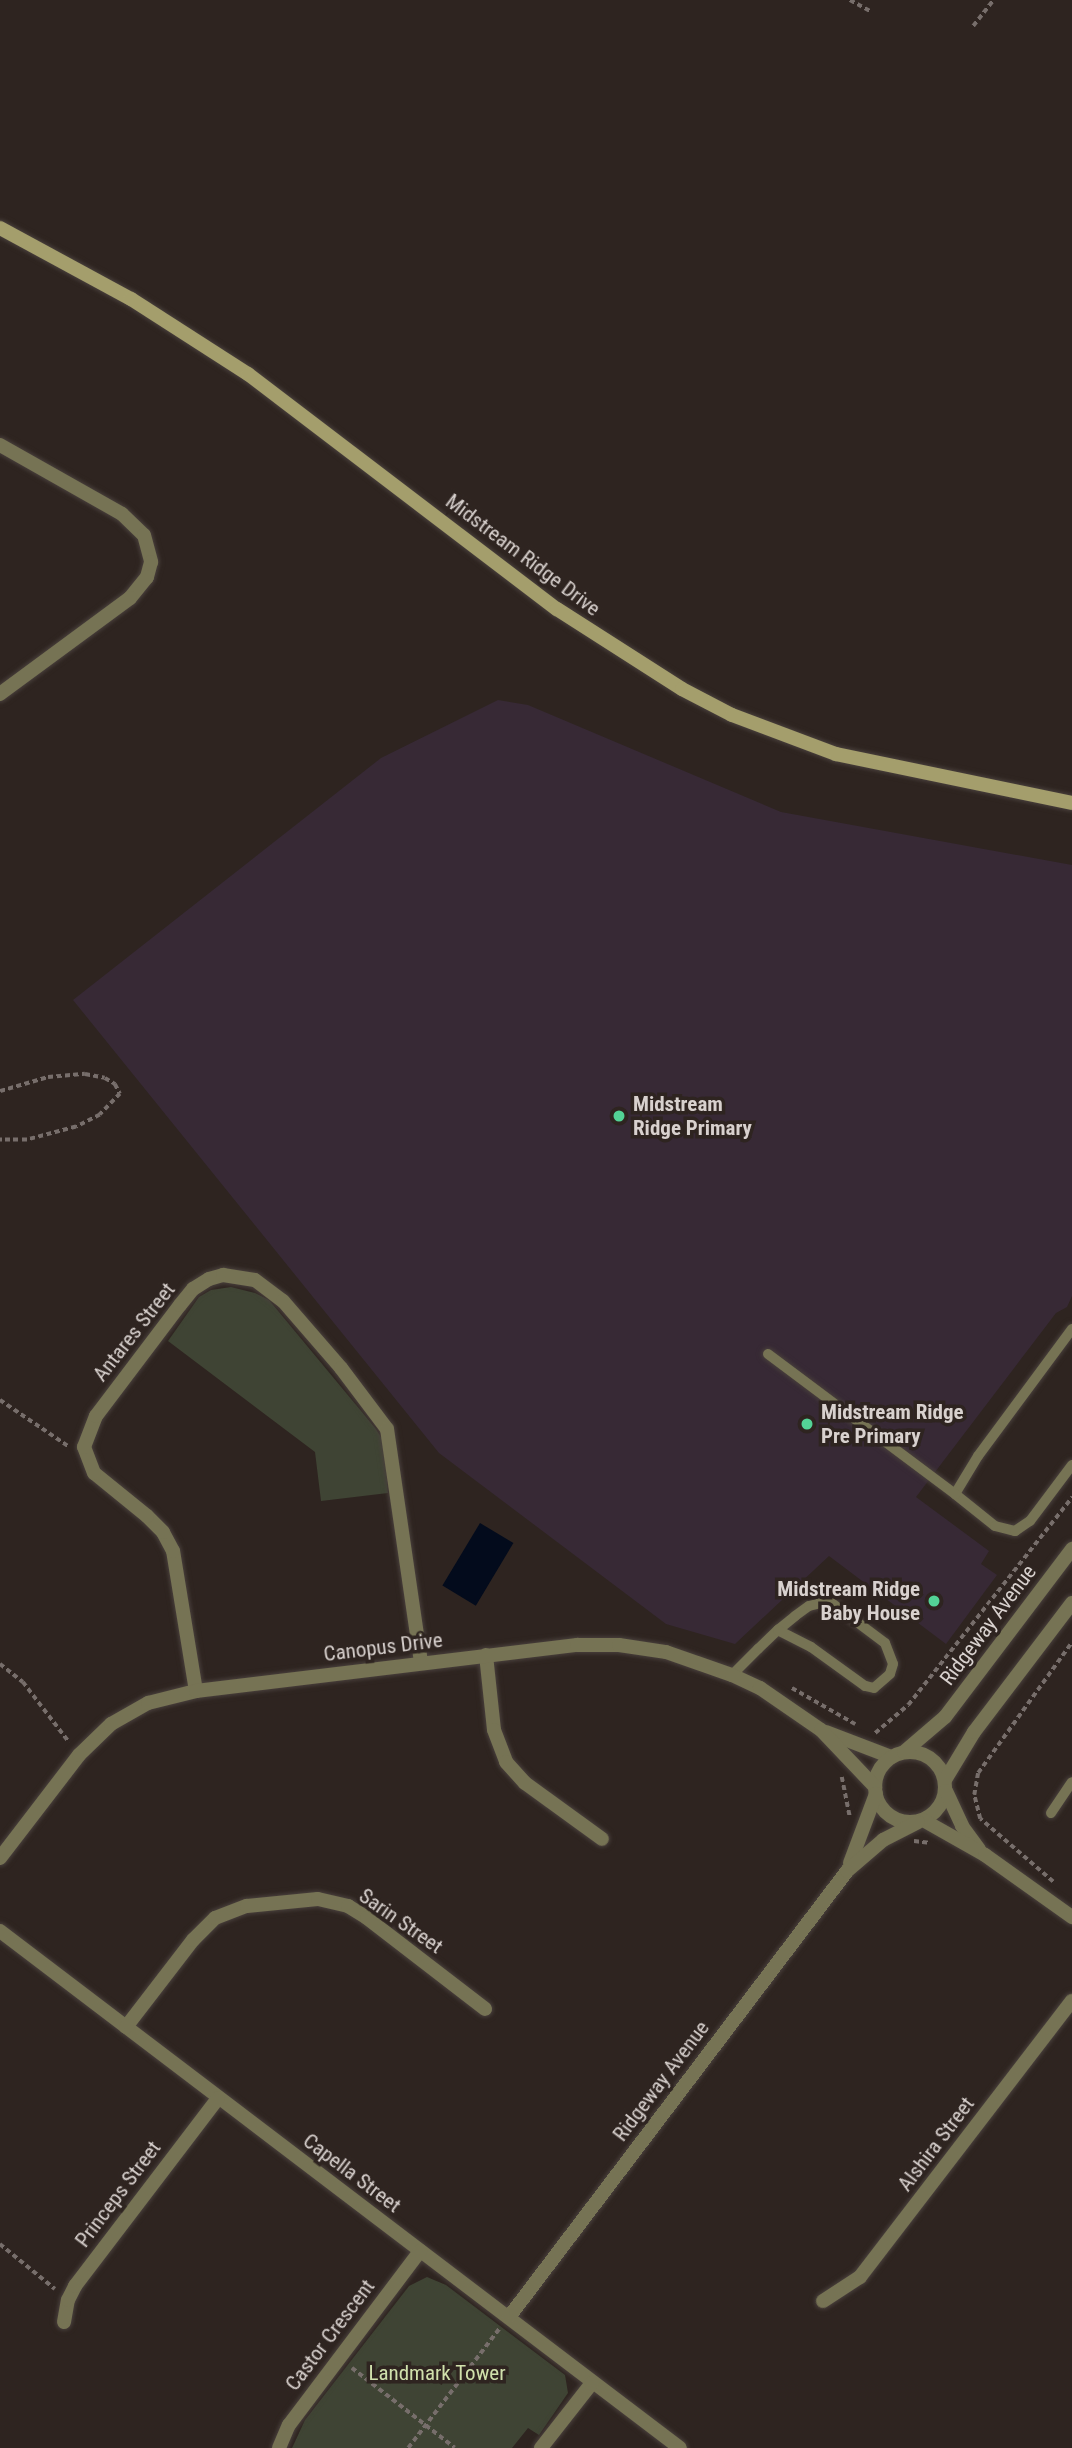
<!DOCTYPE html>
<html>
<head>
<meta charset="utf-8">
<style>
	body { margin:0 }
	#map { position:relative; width:1072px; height:2448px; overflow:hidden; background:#2e2420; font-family:"Roboto Condensed",sans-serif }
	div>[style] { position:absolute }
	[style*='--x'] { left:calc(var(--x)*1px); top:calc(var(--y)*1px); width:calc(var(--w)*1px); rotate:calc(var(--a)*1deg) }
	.education>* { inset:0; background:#372935 }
	.green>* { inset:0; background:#3f4434 }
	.water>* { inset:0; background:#030b1c; transform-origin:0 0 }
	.path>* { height:3.5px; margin-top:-1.75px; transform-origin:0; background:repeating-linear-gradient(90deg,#776e6b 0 5px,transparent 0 8.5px) }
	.roads { filter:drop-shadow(0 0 2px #49403c) drop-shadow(0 0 2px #49403c) }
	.lane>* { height:10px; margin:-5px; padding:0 5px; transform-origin:5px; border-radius:5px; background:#767354 }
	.street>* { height:14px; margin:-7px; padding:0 7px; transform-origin:7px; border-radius:7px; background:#767354 }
	.street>.ring { margin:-7px; padding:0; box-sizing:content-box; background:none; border:14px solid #767354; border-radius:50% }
	.secondary>* { height:14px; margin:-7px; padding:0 7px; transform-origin:7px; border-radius:7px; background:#a49e6c }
	.dots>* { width:19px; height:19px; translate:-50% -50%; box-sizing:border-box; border:4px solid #2e2420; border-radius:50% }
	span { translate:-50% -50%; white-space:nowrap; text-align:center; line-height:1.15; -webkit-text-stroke:7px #2e2420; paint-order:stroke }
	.street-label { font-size:21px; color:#d8d1ce }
	.poi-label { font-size:21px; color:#d8d1ce; font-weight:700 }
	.left { translate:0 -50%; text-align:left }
	.right { translate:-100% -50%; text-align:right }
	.park-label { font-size:21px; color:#d0e0ac }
</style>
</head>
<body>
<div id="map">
	<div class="education">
		<i style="clip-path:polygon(498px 700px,528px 705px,781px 812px,1072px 865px,1072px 1296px,1067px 1307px,1056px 1313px,916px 1497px,989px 1551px,981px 1564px,997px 1575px,946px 1644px,829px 1556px,735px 1644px,666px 1624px,439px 1453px,73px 1000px,381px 758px)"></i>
	</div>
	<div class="green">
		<i style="clip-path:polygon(231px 1287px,255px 1293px,269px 1300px,376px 1429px,384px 1442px,388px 1493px,321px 1501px,315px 1452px,168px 1341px,199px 1297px,211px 1290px)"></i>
		<i style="clip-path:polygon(427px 2277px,446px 2285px,565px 2375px,568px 2393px,539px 2435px,528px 2428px,512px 2448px,292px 2448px,305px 2420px,409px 2286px)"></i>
	</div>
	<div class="water">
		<i style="left:480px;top:1523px;width:39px;height:73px;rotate:31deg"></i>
	</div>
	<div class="path">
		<i style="--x:850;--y:0;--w:23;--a:29"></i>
		<i style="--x:973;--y:26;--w:33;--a:-52"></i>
		<i style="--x:0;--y:1091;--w:50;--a:-16.3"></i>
		<i style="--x:48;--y:1077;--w:37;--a:-5"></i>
		<i style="--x:85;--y:1074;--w:20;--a:11"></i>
		<i style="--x:105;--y:1078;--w:12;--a:31"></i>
		<i style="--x:115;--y:1084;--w:11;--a:63"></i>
		<i style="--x:120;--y:1094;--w:29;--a:134"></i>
		<i style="--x:100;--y:1115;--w:27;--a:153"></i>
		<i style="--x:76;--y:1127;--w:51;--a:165.1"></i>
		<i style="--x:27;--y:1140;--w:27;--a:180"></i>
		<i style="--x:0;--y:1400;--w:82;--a:34.1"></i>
		<i style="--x:0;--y:1664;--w:29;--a:38"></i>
		<i style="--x:23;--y:1682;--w:76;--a:52.5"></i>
		<i style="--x:792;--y:1688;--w:73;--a:29.7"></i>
		<i style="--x:875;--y:1733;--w:43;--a:-40.3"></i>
		<i style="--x:908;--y:1705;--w:265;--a:-51.7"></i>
		<i style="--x:842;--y:1777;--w:41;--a:78.7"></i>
		<i style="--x:914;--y:1841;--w:17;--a:7"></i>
		<i style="--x:1053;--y:1882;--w:96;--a:-139.2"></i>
		<i style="--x:980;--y:1819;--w:25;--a:-104"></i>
		<i style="--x:974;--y:1795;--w:22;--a:-80"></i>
		<i style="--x:978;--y:1773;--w:161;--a:-54.3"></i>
		<i style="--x:0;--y:2244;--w:71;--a:39.3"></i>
		<i style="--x:352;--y:2368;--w:130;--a:37.8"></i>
		<i style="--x:408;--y:2448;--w:150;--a:-52.6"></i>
	</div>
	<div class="roads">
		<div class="lane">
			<i style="--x:1072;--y:1329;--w:158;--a:126.5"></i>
			<i style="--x:978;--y:1456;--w:44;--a:121.2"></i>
			<i style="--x:955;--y:1494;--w:51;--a:38.7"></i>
			<i style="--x:995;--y:1526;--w:21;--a:14"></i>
			<i style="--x:1015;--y:1531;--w:18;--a:-34"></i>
			<i style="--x:1030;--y:1521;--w:70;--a:-53.1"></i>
			<i style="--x:768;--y:1354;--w:234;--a:36.8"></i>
			<i style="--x:732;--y:1675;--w:37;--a:-45"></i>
			<i style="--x:758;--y:1649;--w:28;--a:-44"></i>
			<i style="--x:778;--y:1630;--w:22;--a:-39"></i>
			<i style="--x:795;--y:1616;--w:17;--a:-36"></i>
			<i style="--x:809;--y:1606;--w:21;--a:-14"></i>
			<i style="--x:829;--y:1601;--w:70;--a:36.9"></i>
			<i style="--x:885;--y:1643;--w:22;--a:69"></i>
			<i style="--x:893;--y:1664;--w:10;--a:107"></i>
			<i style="--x:890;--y:1674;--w:21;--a:139"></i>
			<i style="--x:874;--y:1688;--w:9;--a:-167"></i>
			<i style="--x:865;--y:1686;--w:67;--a:-144.2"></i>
			<i style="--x:811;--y:1647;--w:37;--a:-153"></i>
			<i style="--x:1051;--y:1813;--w:37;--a:-56"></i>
		</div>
		<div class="street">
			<i style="--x:0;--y:445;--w:140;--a:29.5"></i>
			<i style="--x:122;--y:514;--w:30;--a:44"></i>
			<i style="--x:144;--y:535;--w:28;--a:75"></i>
			<i style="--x:151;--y:562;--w:16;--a:105"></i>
			<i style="--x:147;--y:577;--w:27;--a:129"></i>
			<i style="--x:130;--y:598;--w:162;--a:143.6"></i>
			<i style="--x:486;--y:1655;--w:75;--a:83.9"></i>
			<i style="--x:494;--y:1730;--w:34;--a:69"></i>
			<i style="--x:506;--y:1762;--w:28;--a:48"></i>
			<i style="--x:525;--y:1783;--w:95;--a:36"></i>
			<i style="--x:196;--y:1691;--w:142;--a:-99.3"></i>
			<i style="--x:173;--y:1551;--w:21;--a:-118"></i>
			<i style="--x:163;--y:1532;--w:23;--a:-135"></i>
			<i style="--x:147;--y:1516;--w:68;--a:-140.9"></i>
			<i style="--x:94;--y:1473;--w:28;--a:-111"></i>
			<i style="--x:84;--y:1447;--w:33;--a:-69"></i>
			<i style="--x:96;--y:1416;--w:139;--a:-52.9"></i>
			<i style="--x:180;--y:1305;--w:21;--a:-51"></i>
			<i style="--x:193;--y:1289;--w:19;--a:-32"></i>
			<i style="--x:209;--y:1279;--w:15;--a:-16"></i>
			<i style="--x:223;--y:1275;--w:32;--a:9"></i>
			<i style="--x:255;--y:1280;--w:35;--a:37"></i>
			<i style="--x:283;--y:1301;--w:89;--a:49.1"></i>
			<i style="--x:341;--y:1368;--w:76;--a:53"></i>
			<i style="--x:387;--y:1429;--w:236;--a:81.7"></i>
			<i style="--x:826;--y:1732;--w:70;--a:21"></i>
			<i class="ring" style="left:875px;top:1752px;width:56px;height:56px"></i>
			<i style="--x:904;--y:1752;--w:54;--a:-40.5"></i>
			<i style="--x:945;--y:1717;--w:211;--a:-52.9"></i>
			<i style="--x:945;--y:1780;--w:56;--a:-58.9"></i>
			<i style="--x:974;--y:1732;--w:162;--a:-52.8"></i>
			<i style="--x:946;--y:1791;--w:38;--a:65"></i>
			<i style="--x:962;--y:1826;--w:29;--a:54"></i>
			<i style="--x:923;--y:1820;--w:71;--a:29.4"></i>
			<i style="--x:985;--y:1855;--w:107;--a:35.5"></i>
			<i style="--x:0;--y:1858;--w:130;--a:-52.5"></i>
			<i style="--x:79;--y:1755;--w:45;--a:-44.1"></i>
			<i style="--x:111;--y:1724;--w:43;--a:-29.6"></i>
			<i style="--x:148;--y:1703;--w:49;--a:-14"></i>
			<i style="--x:196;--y:1691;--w:384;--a:-6.9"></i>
			<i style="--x:577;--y:1645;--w:42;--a:0"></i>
			<i style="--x:619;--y:1645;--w:48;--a:8.5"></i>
			<i style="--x:666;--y:1652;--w:70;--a:19.2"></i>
			<i style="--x:732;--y:1675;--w:31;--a:25"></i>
			<i style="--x:760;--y:1688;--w:74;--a:34.5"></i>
			<i style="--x:821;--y:1730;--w:79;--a:46.5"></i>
			<i style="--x:850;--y:1863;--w:74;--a:-69.4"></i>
			<i style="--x:0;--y:1931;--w:854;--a:37.25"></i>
			<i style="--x:126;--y:2027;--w:110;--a:-52.4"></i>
			<i style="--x:193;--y:1940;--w:31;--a:-45"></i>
			<i style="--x:215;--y:1918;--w:34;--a:-21"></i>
			<i style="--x:247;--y:1906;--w:71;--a:-5.6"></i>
			<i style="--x:318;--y:1899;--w:31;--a:13"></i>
			<i style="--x:348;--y:1906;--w:22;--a:32"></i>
			<i style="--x:367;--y:1918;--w:149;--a:37.6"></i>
			<i style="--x:823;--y:2301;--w:44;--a:-33"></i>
			<i style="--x:860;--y:2277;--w:348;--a:-52.5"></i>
			<i style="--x:509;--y:2317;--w:560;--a:-52.84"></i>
			<i style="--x:847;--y:1871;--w:48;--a:-40.7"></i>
			<i style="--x:883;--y:1840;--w:39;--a:-27"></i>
			<i style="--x:64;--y:2322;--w:22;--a:-80"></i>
			<i style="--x:68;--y:2300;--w:16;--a:-63"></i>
			<i style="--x:75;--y:2286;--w:236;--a:-52.7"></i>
			<i style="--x:279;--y:2448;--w:25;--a:-67"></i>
			<i style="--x:289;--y:2425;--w:218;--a:-53"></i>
			<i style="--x:541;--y:2448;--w:83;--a:-51.9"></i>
		</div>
		<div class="secondary">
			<i style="--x:0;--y:228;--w:149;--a:28.5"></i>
			<i style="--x:131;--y:299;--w:139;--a:32.7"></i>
			<i style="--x:248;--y:374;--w:388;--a:37.3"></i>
			<i style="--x:557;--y:609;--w:148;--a:32.6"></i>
			<i style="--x:682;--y:689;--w:56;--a:27.5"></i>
			<i style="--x:732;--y:715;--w:111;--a:20.6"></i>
			<i style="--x:836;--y:754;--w:241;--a:11.7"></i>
		</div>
	</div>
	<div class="dots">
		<i style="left:619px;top:1116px;background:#53d396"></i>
		<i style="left:807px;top:1424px;background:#53d396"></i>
		<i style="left:934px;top:1601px;background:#53d396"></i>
	</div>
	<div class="street-label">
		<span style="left:523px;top:555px;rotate:37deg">Midstream Ridge Drive</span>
		<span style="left:134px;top:1332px;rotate:-52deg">Antares Street</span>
		<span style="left:988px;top:1625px;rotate:-53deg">Ridgeway Avenue</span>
		<span style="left:383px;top:1647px;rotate:-7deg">Canopus Drive</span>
		<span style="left:401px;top:1921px;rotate:35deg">Sarin Street</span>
		<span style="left:661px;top:2081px;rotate:-53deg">Ridgeway Avenue</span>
		<span style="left:936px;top:2144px;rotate:-53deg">Alshira Street</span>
		<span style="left:352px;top:2173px;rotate:37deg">Capella Street</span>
		<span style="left:118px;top:2194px;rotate:-53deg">Princeps Street</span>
		<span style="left:330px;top:2335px;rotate:-53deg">Castor Crescent</span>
	</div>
	<div class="poi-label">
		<span class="left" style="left:633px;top:1116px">Midstream<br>Ridge Primary</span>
		<span class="left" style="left:821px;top:1424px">Midstream Ridge<br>Pre Primary</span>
		<span class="right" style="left:920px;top:1601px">Midstream Ridge<br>Baby House</span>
	</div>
	<div class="park-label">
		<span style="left:437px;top:2373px">Landmark Tower</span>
	</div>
</div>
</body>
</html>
